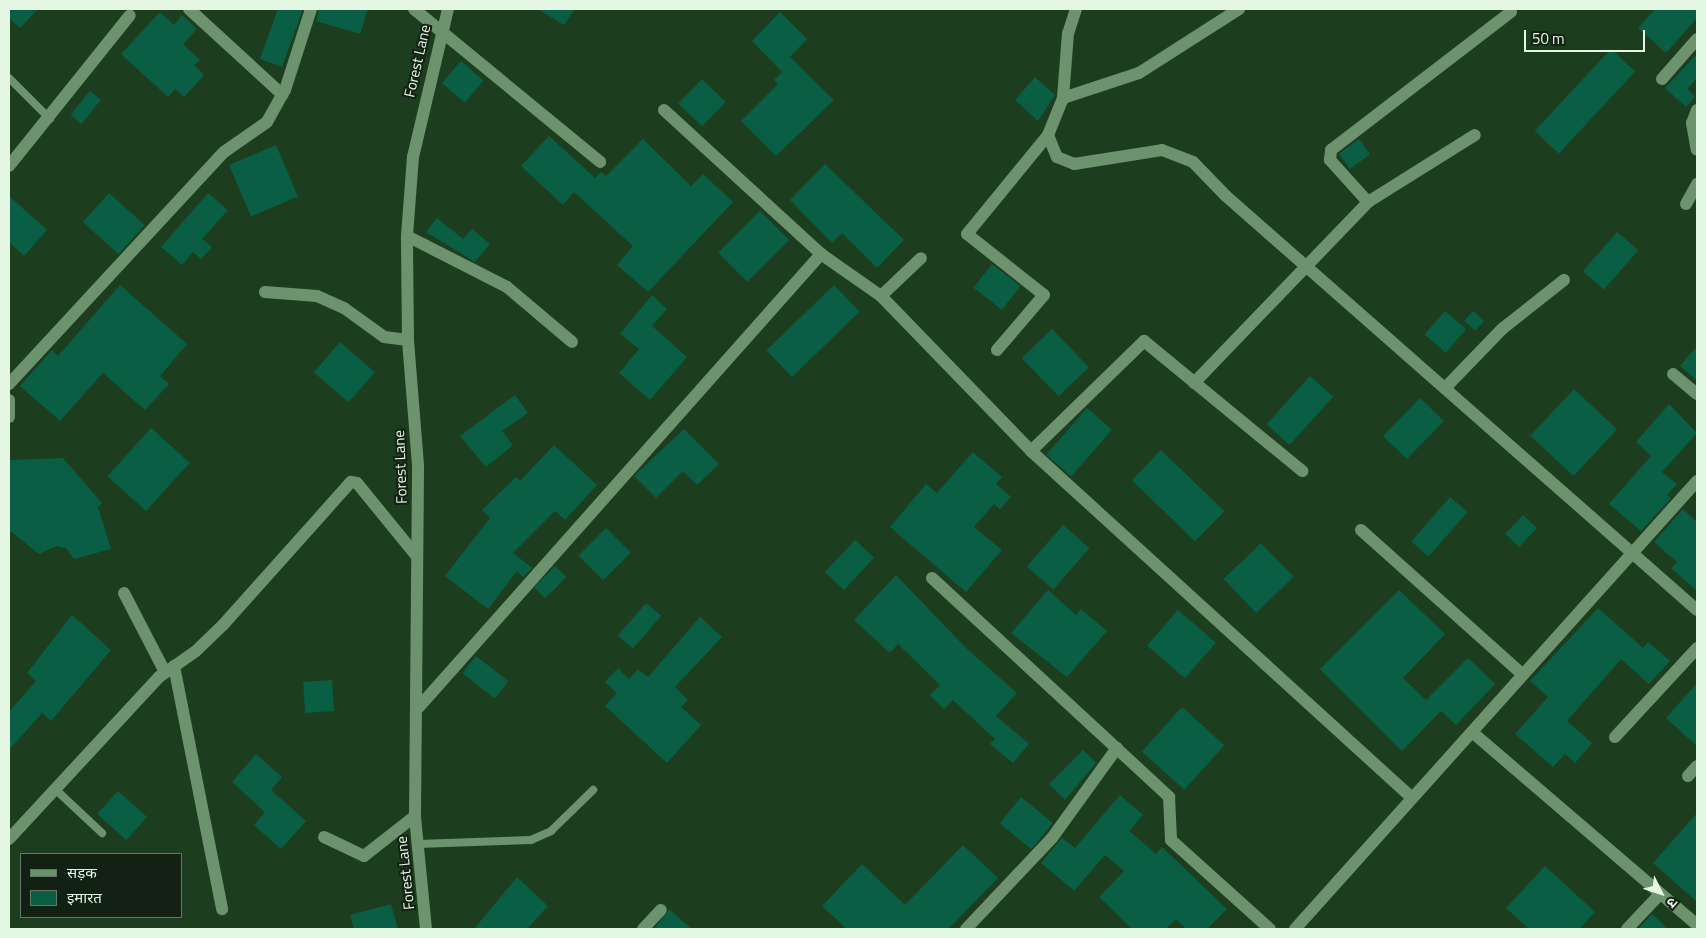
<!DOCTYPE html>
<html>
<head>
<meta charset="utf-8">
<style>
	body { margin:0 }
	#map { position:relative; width:1706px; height:938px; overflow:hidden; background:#1c3e1f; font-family:"Titillium Web","Noto Sans Devanagari",sans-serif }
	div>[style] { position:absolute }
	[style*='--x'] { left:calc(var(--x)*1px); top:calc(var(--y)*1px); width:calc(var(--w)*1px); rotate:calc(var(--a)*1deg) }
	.building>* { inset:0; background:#095e44; transform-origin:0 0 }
	.lane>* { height:8px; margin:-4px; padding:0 4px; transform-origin:4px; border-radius:4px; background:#6d926e }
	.street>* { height:12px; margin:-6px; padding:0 6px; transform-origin:6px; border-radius:6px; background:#6d926e }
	span { translate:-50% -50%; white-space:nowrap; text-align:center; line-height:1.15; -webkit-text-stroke:4px #122113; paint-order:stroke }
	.street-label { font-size:15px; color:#e3f7e3 }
	.frame { position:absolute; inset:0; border:10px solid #e3f7e3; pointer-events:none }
	.legend { position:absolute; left:20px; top:853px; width:162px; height:65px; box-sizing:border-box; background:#122113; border:1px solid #676; margin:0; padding:6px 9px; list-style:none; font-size:15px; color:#e3f7e3 }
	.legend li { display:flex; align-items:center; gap:10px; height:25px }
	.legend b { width:25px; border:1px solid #676 }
	.north { position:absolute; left:1636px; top:868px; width:50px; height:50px; -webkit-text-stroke:4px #122113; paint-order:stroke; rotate:131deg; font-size:14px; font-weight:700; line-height:20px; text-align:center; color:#e3f7e3 }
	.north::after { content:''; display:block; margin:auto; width:18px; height:22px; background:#e3f7e3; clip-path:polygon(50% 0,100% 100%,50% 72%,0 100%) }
	.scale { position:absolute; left:1524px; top:30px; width:121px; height:22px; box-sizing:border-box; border:2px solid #e3f7e3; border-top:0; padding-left:6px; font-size:15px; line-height:18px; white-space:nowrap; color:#e3f7e3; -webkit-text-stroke:4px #122113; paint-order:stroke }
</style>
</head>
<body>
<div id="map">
	<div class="building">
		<i style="clip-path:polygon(9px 9px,38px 9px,20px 28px,9px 18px)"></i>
		<i style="clip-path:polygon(278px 9px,303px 9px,282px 67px,260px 59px)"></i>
		<i style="clip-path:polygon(319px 9px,368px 9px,360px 34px,316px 21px)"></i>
		<i style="clip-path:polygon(538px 9px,575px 9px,564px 25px)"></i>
		<i style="clip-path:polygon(1655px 9px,1697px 9px,1697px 18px,1666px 53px,1638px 28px)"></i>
		<i style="clip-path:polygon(160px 12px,174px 25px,182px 15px,197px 29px,183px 44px,200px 60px,194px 65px,204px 75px,184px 97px,175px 89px,168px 97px,121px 54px)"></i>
		<i style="clip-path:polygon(780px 12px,807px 39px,790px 57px,834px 100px,776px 156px,741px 121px,778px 84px,774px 80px,782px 72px,752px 41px)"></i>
		<i style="left:1611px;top:49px;width:33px;height:112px;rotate:43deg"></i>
		<i style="clip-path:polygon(1697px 54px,1697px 78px,1687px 89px,1695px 97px,1686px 107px,1665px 88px)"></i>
		<i style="left:461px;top:61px;width:30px;height:29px;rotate:41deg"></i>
		<i style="clip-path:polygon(1035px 77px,1055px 95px,1038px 121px,1015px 100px)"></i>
		<i style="left:702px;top:79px;width:33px;height:34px;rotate:44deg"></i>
		<i style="left:90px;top:91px;width:14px;height:31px;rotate:39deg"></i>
		<i style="clip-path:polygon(549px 136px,595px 178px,601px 172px,606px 176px,643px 139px,691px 186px,703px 174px,733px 202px,648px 292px,617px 265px,633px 246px,574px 192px,563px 205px,521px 166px)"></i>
		<i style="left:1359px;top:139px;width:19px;height:25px;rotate:54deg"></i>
		<i style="left:276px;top:145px;width:56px;height:51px;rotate:67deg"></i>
		<i style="clip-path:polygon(825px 164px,904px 240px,877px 268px,842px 233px,832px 243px,790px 200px)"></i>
		<i style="left:109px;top:193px;width:48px;height:39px;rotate:42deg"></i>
		<i style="clip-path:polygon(208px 193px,228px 210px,202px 239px,212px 247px,201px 259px,193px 252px,182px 265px,161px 247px)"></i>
		<i style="clip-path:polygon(9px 196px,47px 230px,24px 256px,9px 242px)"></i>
		<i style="left:760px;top:211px;width:41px;height:59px;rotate:45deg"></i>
		<i style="clip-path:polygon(437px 218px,463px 239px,472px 229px,490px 244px,475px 262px,426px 232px)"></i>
		<i style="left:1617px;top:232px;width:28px;height:52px;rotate:41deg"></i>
		<i style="left:992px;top:264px;width:36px;height:30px;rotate:38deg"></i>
		<i style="clip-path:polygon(120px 285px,187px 344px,160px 376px,169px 384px,145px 410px,103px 373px,60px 421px,20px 386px,52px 350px,58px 356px)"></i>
		<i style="left:834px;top:285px;width:37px;height:94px;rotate:46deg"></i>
		<i style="clip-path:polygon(652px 295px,667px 309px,652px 326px,687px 357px,650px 400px,619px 373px,639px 349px,620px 334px)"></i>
		<i style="left:1445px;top:311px;width:28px;height:31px;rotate:41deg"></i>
		<i style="left:1473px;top:311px;width:15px;height:13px;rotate:42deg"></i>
		<i style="left:1052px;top:329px;width:53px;height:42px;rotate:46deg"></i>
		<i style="left:340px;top:342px;width:46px;height:40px;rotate:41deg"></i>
		<i style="clip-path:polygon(1697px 346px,1697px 381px,1680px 366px)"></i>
		<i style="left:1310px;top:376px;width:31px;height:65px;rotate:42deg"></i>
		<i style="left:1574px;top:389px;width:59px;height:64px;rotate:43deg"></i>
		<i style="clip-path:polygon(515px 395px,528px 413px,502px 431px,513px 445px,486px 467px,460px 436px)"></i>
		<i style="left:1420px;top:398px;width:33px;height:53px;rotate:44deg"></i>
		<i style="clip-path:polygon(1669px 404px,1697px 433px,1662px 472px,1677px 484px,1667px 495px,1671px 498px,1641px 531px,1609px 504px,1651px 456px,1636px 442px)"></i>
		<i style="left:1087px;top:408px;width:33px;height:62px;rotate:41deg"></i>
		<i style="left:151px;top:428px;width:52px;height:65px;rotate:42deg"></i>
		<i style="clip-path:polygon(684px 429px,719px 464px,697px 485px,683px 471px,656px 498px,634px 476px)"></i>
		<i style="clip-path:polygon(554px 445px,597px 485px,565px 520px,555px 511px,513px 553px,532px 568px,523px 577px,517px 571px,488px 609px,445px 576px,490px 518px,482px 510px,516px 477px,520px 481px)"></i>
		<i style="left:1161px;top:450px;width:88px;height:42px;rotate:44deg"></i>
		<i style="clip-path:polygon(973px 452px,1002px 477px,996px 484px,1011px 497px,1000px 509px,994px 504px,974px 527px,1002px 550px,966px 592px,890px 527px,926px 484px,937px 493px)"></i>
		<i style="clip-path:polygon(63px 458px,102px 503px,98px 507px,111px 549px,74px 559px,66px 548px,56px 546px,39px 554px,9px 530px,9px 460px)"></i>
		<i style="left:1450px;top:497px;width:23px;height:59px;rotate:41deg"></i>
		<i style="clip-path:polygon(1683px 509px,1697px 522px,1697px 591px,1671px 568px,1677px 562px,1654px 542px)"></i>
		<i style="left:1523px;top:515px;width:19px;height:26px;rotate:43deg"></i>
		<i style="left:1063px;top:525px;width:35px;height:55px;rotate:41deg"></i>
		<i style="left:606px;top:528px;width:35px;height:39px;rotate:45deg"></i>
		<i style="left:855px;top:540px;width:26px;height:44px;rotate:43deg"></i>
		<i style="left:1261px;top:543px;width:47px;height:52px;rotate:46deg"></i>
		<i style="left:555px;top:566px;width:16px;height:30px;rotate:45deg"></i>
		<i style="clip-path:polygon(896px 575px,966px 648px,1017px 693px,996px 716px,1029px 744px,1013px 763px,990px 744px,995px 739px,953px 700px,944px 709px,930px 695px,940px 685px,898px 644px,890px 653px,854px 620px)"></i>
		<i style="clip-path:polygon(1048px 590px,1076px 615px,1081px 609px,1107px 631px,1067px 677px,1011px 633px)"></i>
		<i style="clip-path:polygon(1399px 590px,1445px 634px,1403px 678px,1426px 700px,1468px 658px,1495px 684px,1456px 725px,1441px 711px,1402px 751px,1320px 669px)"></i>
		<i style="left:646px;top:603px;width:20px;height:43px;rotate:41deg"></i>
		<i style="clip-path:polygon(1598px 608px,1643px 648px,1648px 642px,1670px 661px,1649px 684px,1621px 659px,1567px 721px,1592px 743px,1575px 763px,1565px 754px,1553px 767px,1515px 734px,1548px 697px,1530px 681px)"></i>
		<i style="left:1178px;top:610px;width:50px;height:47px;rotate:41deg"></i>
		<i style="clip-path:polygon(72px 615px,111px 650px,51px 721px,42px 713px,9px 750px,9px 712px,36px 681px,27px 673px)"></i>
		<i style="clip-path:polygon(700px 617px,722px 637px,675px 687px,688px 700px,681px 707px,701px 725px,667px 763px,605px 706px,617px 693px,605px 682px,618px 668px,629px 679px,638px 669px,648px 677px)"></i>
		<i style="left:476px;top:656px;width:41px;height:22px;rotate:38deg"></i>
		<i style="left:332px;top:680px;width:31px;height:29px;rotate:86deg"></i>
		<i style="clip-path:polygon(1697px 683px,1697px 746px,1666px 718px)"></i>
		<i style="left:1182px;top:707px;width:57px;height:60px;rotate:42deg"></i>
		<i style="clip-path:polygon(1083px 750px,1096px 763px,1065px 800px,1049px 784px)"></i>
		<i style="clip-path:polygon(256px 754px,282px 777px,271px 790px,306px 821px,281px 849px,254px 825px,265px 812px,232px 782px)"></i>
		<i style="left:118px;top:791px;width:39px;height:31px;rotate:42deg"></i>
		<i style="clip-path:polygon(1120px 795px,1143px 815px,1129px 831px,1156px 854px,1162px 847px,1227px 909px,1207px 929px,1186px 929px,1176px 919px,1166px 929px,1132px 929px,1099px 897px,1124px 871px,1105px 855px,1074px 891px,1041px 863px,1062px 838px,1075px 848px)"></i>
		<i style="left:1021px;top:797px;width:41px;height:34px;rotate:39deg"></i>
		<i style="clip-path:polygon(1697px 813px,1697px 902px,1653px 863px)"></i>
		<i style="clip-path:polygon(963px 845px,998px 878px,948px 929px,847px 929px,822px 906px,862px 864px,905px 905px)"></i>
		<i style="clip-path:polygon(1545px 866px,1595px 912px,1579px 929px,1529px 929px,1506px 908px)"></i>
		<i style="clip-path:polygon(517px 877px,548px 906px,527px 929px,474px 929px)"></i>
		<i style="clip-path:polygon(391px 904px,398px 929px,354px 929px,350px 915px)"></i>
		<i style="clip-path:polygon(669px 909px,692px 929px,654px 929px)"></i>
		<i style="clip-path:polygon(1652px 914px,1668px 929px,1638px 929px)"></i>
	</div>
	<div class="lane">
		<i style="--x:9;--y:78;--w:58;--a:45"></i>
		<i style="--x:54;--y:788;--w:66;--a:43.2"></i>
		<i style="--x:418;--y:844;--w:113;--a:-2"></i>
		<i style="--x:531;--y:840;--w:22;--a:-24"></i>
		<i style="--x:551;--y:831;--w:59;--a:-44.3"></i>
	</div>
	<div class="street">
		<i style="--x:189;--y:9;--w:127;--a:42.5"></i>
		<i style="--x:414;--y:9;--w:241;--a:39.4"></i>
		<i style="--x:1076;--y:9;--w:25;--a:108"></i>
		<i style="--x:1068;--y:33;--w:65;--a:94.4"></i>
		<i style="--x:1063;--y:98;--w:40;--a:112"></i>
		<i style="--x:1048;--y:135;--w:24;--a:68"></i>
		<i style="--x:1057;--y:157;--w:18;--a:22"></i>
		<i style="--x:1074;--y:164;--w:89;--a:-9"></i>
		<i style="--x:1162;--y:150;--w:33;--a:21"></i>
		<i style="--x:1193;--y:162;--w:47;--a:45.9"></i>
		<i style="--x:1226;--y:196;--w:627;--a:41.31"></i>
		<i style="--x:1662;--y:79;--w:53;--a:-48.8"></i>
		<i style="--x:1063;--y:98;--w:80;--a:-18.2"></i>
		<i style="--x:1139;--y:73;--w:119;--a:-32.6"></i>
		<i style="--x:664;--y:110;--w:213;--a:42.5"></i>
		<i style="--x:821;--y:254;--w:73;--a:35"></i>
		<i style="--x:881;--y:296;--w:55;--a:-43.5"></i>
		<i style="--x:1697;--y:110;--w:14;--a:111"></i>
		<i style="--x:1692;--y:123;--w:27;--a:80"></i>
		<i style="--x:9;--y:166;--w:193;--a:-51.3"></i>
		<i style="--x:1368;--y:202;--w:57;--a:-132.1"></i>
		<i style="--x:1330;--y:160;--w:10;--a:-84"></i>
		<i style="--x:1331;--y:150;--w:227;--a:-37.5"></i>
		<i style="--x:1686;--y:204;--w:23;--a:-61"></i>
		<i style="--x:407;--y:236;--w:112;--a:27"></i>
		<i style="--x:507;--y:287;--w:85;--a:40.2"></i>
		<i style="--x:265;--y:292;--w:52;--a:4.4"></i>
		<i style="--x:317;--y:296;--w:30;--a:24"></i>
		<i style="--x:344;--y:308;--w:49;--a:35.9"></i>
		<i style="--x:384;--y:337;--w:24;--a:7"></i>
		<i style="--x:881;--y:296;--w:216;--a:45.9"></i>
		<i style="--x:1031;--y:451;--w:514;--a:42.32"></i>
		<i style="--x:997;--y:350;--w:72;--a:-49.5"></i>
		<i style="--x:1044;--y:295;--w:98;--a:-141.6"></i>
		<i style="--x:967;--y:234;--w:128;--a:-50.7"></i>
		<i style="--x:1673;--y:374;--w:31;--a:40"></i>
		<i style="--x:1194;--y:383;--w:251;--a:-46.1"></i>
		<i style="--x:1368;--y:202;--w:126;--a:-32.1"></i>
		<i style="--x:9;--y:384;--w:316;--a:-47.2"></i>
		<i style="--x:224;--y:152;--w:52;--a:-34.9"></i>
		<i style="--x:267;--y:122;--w:37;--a:-61"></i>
		<i style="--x:285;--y:90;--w:85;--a:-72.2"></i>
		<i style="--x:1446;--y:387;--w:81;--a:-46"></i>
		<i style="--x:1502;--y:329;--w:79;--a:-38.3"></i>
		<i style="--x:9;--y:400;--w:17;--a:90"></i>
		<i style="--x:1031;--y:451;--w:158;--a:-44.2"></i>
		<i style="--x:1144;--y:341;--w:205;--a:39.4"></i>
		<i style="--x:1361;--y:530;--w:216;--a:41.8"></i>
		<i style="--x:932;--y:578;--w:323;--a:42.7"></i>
		<i style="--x:1169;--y:797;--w:43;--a:87.3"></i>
		<i style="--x:1171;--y:840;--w:133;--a:42"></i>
		<i style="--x:124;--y:593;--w:89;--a:62.6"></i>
		<i style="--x:174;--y:666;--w:248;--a:78.8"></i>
		<i style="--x:419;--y:707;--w:606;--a:-48.41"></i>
		<i style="--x:1472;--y:732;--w:296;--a:40.6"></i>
		<i style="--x:1615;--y:737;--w:121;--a:-47.3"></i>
		<i style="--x:1688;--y:776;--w:13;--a:-48"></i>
		<i style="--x:324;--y:837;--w:44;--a:25.4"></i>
		<i style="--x:364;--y:856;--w:65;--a:-38.1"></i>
		<i style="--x:9;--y:839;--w:221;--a:-47.2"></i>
		<i style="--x:159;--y:677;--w:45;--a:-35.1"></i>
		<i style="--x:196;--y:651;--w:37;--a:-44"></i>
		<i style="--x:223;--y:625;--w:192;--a:-48.2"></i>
		<i style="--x:351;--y:482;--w:6;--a:9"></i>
		<i style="--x:357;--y:483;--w:92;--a:50.8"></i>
		<i style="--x:426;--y:929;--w:114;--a:-95.6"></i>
		<i style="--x:415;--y:816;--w:351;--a:-89.5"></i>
		<i style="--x:418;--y:465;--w:125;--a:-94.6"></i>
		<i style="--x:408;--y:340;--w:104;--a:-90.6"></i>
		<i style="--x:407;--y:236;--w:79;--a:-85.7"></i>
		<i style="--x:413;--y:157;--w:152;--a:-76.7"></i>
		<i style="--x:643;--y:929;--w:26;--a:-47"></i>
		<i style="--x:966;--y:929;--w:125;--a:-46.6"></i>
		<i style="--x:1052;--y:838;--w:111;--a:-54.2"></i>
		<i style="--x:1295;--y:929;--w:602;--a:-48.1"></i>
		<i style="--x:1627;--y:929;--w:48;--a:-46.7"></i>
	</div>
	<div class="street-label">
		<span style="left:417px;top:61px;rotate:-77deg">Forest Lane</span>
		<span style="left:400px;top:467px;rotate:-92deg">Forest Lane</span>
		<span style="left:405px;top:873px;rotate:-96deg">Forest Lane</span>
	</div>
	<div class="frame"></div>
	<ul class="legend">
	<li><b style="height:6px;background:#6d926e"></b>सड़क</li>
	<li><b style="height:14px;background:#095e44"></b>इमारत</li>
	</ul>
	<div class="north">उ</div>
	<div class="scale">50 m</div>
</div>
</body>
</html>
